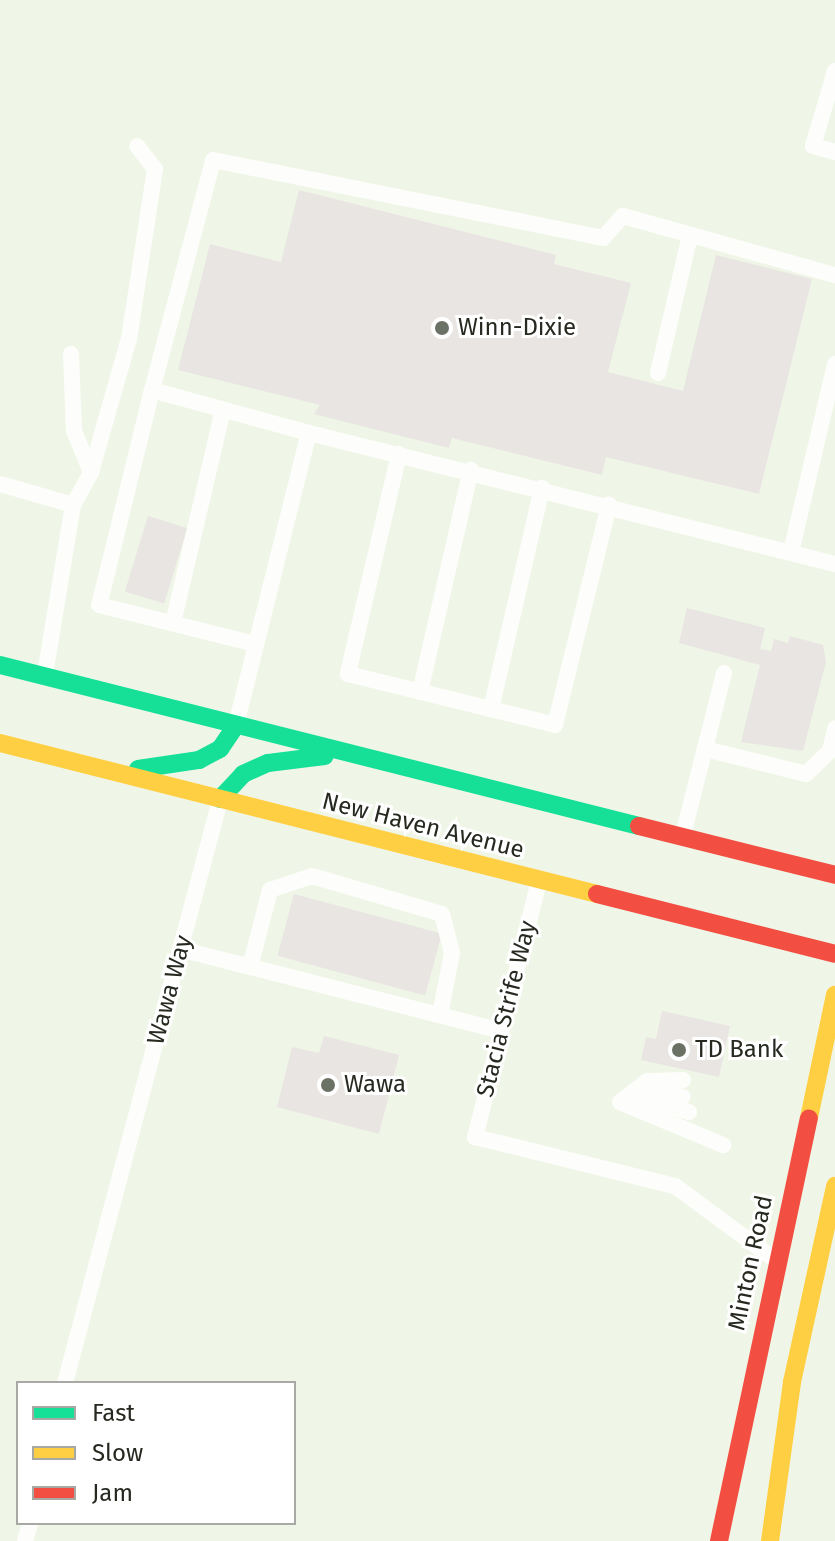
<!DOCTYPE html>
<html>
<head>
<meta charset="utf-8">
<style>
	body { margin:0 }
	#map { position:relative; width:835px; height:1541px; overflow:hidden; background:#f0f6e7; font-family:"Fira Sans",sans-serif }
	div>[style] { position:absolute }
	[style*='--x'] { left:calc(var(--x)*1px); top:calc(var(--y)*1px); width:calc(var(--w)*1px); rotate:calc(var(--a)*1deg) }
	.building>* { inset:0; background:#e8e5e2; transform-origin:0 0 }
	.lane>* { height:16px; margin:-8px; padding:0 8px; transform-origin:8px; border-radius:8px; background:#fdfefb }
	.fast>* { height:18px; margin:-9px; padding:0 9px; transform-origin:9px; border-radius:9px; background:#16e098 }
	.slow>* { height:18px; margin:-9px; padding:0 9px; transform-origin:9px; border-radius:9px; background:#ffcf43 }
	.jam>* { height:18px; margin:-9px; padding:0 9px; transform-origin:9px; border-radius:9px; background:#f24e42 }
	.dots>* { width:22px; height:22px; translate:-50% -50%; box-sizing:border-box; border:4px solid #fff; border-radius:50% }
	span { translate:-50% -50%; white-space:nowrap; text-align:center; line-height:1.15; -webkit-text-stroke:6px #fff; paint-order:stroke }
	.poi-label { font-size:24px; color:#25291f }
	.left { translate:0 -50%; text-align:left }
	.street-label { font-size:24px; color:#25291f }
	.legend { position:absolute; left:16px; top:1381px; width:280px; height:144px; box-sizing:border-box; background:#fff; border:2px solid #a8a9a5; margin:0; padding:10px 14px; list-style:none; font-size:24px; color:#25291f }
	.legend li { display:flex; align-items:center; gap:16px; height:40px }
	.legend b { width:40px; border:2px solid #a8a9a5 }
</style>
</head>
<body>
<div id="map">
	<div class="building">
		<i style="clip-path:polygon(299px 190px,556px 255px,554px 264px,631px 283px,608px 372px,683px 391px,716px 255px,812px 279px,759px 494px,606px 457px,602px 475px,452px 438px,449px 448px,314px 414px,320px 405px,178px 370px,210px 244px,281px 262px)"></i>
		<i style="left:148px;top:516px;width:41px;height:79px;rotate:17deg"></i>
		<i style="clip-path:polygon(687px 608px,765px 628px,760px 649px,771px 651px,774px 639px,788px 643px,790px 636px,823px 645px,826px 662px,803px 751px,741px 742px,760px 665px,679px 643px)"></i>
		<i style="left:294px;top:894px;width:153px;height:64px;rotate:15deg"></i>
		<i style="clip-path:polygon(662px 1011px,730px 1026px,719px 1077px,641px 1060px,646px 1037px,656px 1039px)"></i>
		<i style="clip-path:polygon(324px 1036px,399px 1055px,379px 1134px,277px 1107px,292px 1047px,319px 1053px)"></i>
	</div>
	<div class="lane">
		<i style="--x:835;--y:71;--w:78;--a:106.3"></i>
		<i style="--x:813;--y:146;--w:23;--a:15"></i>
		<i style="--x:71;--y:354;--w:77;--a:87.8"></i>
		<i style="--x:74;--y:431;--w:44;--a:67.5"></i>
		<i style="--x:658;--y:373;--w:142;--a:-76.9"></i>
		<i style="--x:152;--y:390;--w:221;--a:103.8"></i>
		<i style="--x:99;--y:605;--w:162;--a:14"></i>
		<i style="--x:309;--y:433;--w:163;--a:-164.7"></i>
		<i style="--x:152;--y:390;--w:238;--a:-75.1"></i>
		<i style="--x:213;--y:160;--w:398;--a:11.3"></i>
		<i style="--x:603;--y:238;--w:30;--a:-48"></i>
		<i style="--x:623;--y:216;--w:220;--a:15.6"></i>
		<i style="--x:399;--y:454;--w:226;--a:103.1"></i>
		<i style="--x:348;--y:674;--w:213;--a:13.8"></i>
		<i style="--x:555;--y:725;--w:227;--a:-76.2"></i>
		<i style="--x:0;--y:484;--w:76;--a:16"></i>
		<i style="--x:791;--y:552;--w:193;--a:-76.8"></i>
		<i style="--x:173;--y:623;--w:219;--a:-76.8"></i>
		<i style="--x:45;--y:674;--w:171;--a:-80.6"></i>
		<i style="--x:73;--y:505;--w:38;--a:-61"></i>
		<i style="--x:91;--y:472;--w:138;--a:-74.1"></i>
		<i style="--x:129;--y:339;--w:172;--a:-81.3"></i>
		<i style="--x:155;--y:169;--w:29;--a:-128"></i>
		<i style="--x:420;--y:692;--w:228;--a:-77.1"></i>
		<i style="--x:491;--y:709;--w:227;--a:-77"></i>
		<i style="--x:237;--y:721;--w:297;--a:-76"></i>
		<i style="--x:309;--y:433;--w:542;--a:13.98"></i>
		<i style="--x:705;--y:749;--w:104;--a:13.9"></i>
		<i style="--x:806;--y:774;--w:33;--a:-44"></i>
		<i style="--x:830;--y:751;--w:23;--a:-77"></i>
		<i style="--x:683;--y:835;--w:167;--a:-75.8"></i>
		<i style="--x:539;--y:881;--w:264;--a:104"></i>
		<i style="--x:475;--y:1137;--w:206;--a:13.8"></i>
		<i style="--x:675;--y:1186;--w:123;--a:36.4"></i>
		<i style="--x:180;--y:949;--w:331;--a:14.3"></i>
		<i style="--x:250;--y:967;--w:80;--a:-75.4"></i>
		<i style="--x:270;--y:890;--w:44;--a:-18.4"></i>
		<i style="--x:312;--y:876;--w:135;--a:16.3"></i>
		<i style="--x:442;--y:914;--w:40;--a:75.6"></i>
		<i style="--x:452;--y:953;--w:63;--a:101"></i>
		<i style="--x:683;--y:1080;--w:36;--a:178"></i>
		<i style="--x:647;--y:1081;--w:34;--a:142"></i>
		<i style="--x:620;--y:1102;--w:112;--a:22.7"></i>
		<i style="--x:642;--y:1086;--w:42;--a:15"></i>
		<i style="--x:631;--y:1094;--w:61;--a:17.2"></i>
		<i style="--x:65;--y:1383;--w:603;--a:-75.11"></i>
		<i style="--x:25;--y:1541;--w:19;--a:-74"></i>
	</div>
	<div class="fast">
		<i style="--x:0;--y:665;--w:659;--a:14.14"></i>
		<i style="--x:138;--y:769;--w:62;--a:-8.4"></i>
		<i style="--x:199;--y:760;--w:24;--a:-28"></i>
		<i style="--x:220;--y:749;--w:29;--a:-56"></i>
		<i style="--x:220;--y:799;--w:34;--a:-47"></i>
		<i style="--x:243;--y:774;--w:27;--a:-24"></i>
		<i style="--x:268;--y:763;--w:57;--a:-7"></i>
	</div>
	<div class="slow">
		<i style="--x:0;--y:743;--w:616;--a:14.19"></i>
		<i style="--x:809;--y:1118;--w:126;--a:-78.1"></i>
		<i style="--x:770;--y:1541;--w:161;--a:-82.1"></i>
		<i style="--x:792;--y:1382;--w:201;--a:-77.6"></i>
	</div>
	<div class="jam">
		<i style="--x:639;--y:826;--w:202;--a:14"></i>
		<i style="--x:597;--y:894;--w:245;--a:14.1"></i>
		<i style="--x:719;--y:1541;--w:432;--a:-78"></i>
	</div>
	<div class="dots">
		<i style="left:442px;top:328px;background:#6c7165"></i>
		<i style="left:679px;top:1050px;background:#6c7165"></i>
		<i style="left:328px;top:1085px;background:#6c7165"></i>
	</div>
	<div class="poi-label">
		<span class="left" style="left:458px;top:328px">Winn-Dixie</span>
		<span class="left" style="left:695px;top:1050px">TD Bank</span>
		<span class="left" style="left:344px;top:1085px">Wawa</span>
	</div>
	<div class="street-label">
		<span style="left:423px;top:826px;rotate:14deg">New Haven Avenue</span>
		<span style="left:170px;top:990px;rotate:-75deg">Wawa Way</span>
		<span style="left:507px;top:1009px;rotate:-76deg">Stacia Strife Way</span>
		<span style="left:751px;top:1263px;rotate:-78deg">Minton Road</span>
	</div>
	<ul class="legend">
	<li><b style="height:10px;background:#16e098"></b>Fast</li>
	<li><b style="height:10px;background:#ffcf43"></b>Slow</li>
	<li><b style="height:10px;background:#f24e42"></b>Jam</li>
	</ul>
</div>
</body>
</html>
